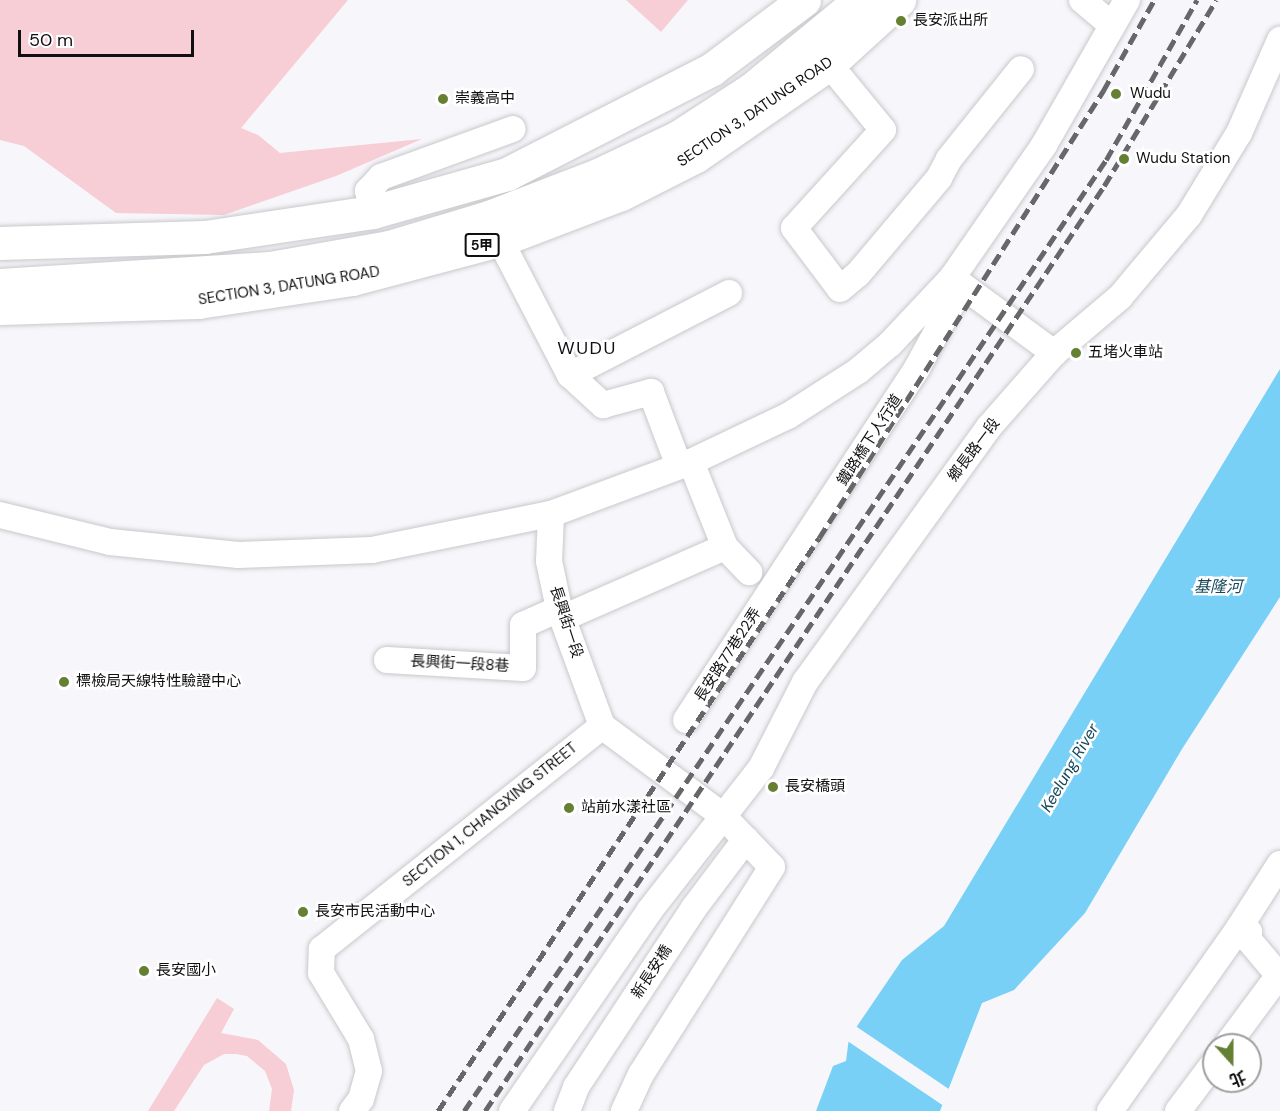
<!DOCTYPE html>
<html>
<head>
<meta charset="utf-8">
<style>
	body { margin:0 }
	#map { position:relative; width:1280px; height:1111px; overflow:hidden; background:#f7f6fa; font-family:"DM Sans","Noto Sans TC",sans-serif }
	div>[style] { position:absolute }
	[style*='--x'] { left:calc(var(--x)*1px); top:calc(var(--y)*1px); width:calc(var(--w)*1px); rotate:calc(var(--a)*1deg) }
	.green>* { inset:0; background:#f7cdd6 }
	.water>* { inset:0; background:#78d0f6 }
	.pier>* { inset:0; background:#f7f6fa; transform-origin:0 0 }
	.roads { filter:drop-shadow(0 0 2px #c9c8cc) drop-shadow(0 0 2px #c9c8cc) }
	.minor>* { height:26px; margin:-13px; padding:0 13px; transform-origin:13px; border-radius:13px; background:#fff }
	.major>* { height:33px; margin:-16.5px; padding:0 16.5px; transform-origin:16.5px; border-radius:16.5px; background:#fff }
	.highway>* { height:33px; margin:-16.5px; padding:0 16.5px; transform-origin:16.5px; border-radius:16.5px; background:#fff }
	.rail>* { height:4.5px; margin-top:-2.25px; transform-origin:0; background:repeating-linear-gradient(90deg,#676669 0 12px,transparent 0 18px) }
	.dots>* { width:16px; height:16px; translate:-50% -50%; box-sizing:border-box; border:3px solid #fff; border-radius:50% }
	span { translate:-50% -50%; white-space:nowrap; text-align:center; line-height:1.15; -webkit-text-stroke:5px #fff; paint-order:stroke }
	.shield-label span { padding:2px 4px; background:#fff; border:2px solid; border-radius:4px; -webkit-text-stroke-width:0 }
	.shield-label { font-size:14px; color:#100f11; font-weight:700 }
	.poi-label { font-size:15px; color:#100f11 }
	.left { translate:0 -50%; text-align:left }
	.street-label { font-size:15px; color:#100f11 }
	.water-label { font-size:16px; color:#15485b; font-style:italic }
	.quarter-label { font-size:18px; color:#100f11; letter-spacing:1.5px }
	.north { position:absolute; left:1202px; top:1033px; width:60px; height:60px; box-sizing:border-box; background:#fff; border:2px solid #9f9fa0; border-radius:50%; rotate:159deg; font-size:16px; font-weight:700; line-height:24px; text-align:center; color:#100f11 }
	.north::after { content:''; display:block; margin:auto; width:21px; height:27px; background:#657f33; clip-path:polygon(50% 0,100% 100%,50% 72%,0 100%) }
	.scale { position:absolute; left:18px; top:30px; width:176px; height:27px; box-sizing:border-box; border:3px solid #100f11; border-top:0; padding-left:8px; font-size:18px; line-height:21px; white-space:nowrap; color:#100f11; -webkit-text-stroke:4px #fff; paint-order:stroke }
</style>
</head>
<body>
<div id="map">
	<div class="green">
		<i style="clip-path:polygon(0 0,348px 0,241px 128px,258px 135px,280px 153px,422px 139px,336px 176px,224px 215px,116px 213px,24px 146px,0 140px)"></i>
		<i style="clip-path:polygon(626px 0,688px 0,661px 32px)"></i>
		<i style="clip-path:polygon(217px 998px,234px 1009px,221px 1033px,258px 1040px,286px 1064px,294px 1090px,291px 1111px,269px 1111px,272px 1089px,265px 1071px,247px 1056px,236px 1054px,224px 1054px,204px 1065px,174px 1111px,148px 1111px)"></i>
	</div>
	<div class="water">
		<i style="clip-path:polygon(1280px 369px,1280px 597px,1182px 749px,1085px 913px,1014px 990px,982px 1003px,940px 1111px,816px 1111px,833px 1066px,846px 1061px,849px 1038px,902px 960px,944px 926px)"></i>
	</div>
	<div class="pier">
		<i style="left:854px;top:1025px;width:118px;height:17px;rotate:34deg"></i>
	</div>
	<div class="roads">
		<div class="minor">
			<i style="--x:1082;--y:0;--w:39;--a:40"></i>
			<i style="--x:829;--y:64;--w:85;--a:50.7"></i>
			<i style="--x:883;--y:130;--w:132;--a:132.2"></i>
			<i style="--x:794;--y:228;--w:76;--a:53"></i>
			<i style="--x:840;--y:289;--w:23;--a:-40"></i>
			<i style="--x:858;--y:274;--w:126;--a:-49.8"></i>
			<i style="--x:939;--y:178;--w:21;--a:-62"></i>
			<i style="--x:949;--y:159;--w:115;--a:-51.3"></i>
			<i style="--x:373;--y:212;--w:22;--a:-103"></i>
			<i style="--x:368;--y:191;--w:19;--a:-47"></i>
			<i style="--x:381;--y:177;--w:140;--a:-20"></i>
			<i style="--x:500;--y:240;--w:152;--a:62.6"></i>
			<i style="--x:570;--y:375;--w:45;--a:42.3"></i>
			<i style="--x:603;--y:405;--w:50;--a:-15.2"></i>
			<i style="--x:651;--y:392;--w:79;--a:69.3"></i>
			<i style="--x:952;--y:278;--w:127;--a:36.3"></i>
			<i style="--x:570;--y:375;--w:179;--a:-27.3"></i>
			<i style="--x:691;--y:462;--w:92;--a:68.2"></i>
			<i style="--x:725;--y:547;--w:35;--a:46"></i>
			<i style="--x:551;--y:514;--w:47;--a:92.4"></i>
			<i style="--x:549;--y:561;--w:49;--a:78.2"></i>
			<i style="--x:559;--y:609;--w:125;--a:69.8"></i>
			<i style="--x:0;--y:515;--w:113;--a:13.8"></i>
			<i style="--x:110;--y:542;--w:129;--a:5.8"></i>
			<i style="--x:238;--y:555;--w:134;--a:-2.1"></i>
			<i style="--x:372;--y:550;--w:183;--a:-11.4"></i>
			<i style="--x:551;--y:514;--w:149;--a:-20.4"></i>
			<i style="--x:691;--y:462;--w:107;--a:-25.4"></i>
			<i style="--x:788;--y:416;--w:83;--a:-32.7"></i>
			<i style="--x:858;--y:371;--w:42;--a:-40.2"></i>
			<i style="--x:890;--y:344;--w:91;--a:-46.8"></i>
			<i style="--x:952;--y:278;--w:162;--a:-55.3"></i>
			<i style="--x:1044;--y:145;--w:167;--a:-60.2"></i>
			<i style="--x:563;--y:618;--w:177;--a:-23.7"></i>
			<i style="--x:387;--y:660;--w:136;--a:3.4"></i>
			<i style="--x:523;--y:668;--w:43;--a:-90"></i>
			<i style="--x:523;--y:625;--w:39;--a:-24"></i>
			<i style="--x:686;--y:720;--w:421;--a:-56.7"></i>
			<i style="--x:917;--y:368;--w:94;--a:-61.5"></i>
			<i style="--x:602;--y:726;--w:149;--a:36.6"></i>
			<i style="--x:722;--y:815;--w:72;--a:46.1"></i>
			<i style="--x:772;--y:867;--w:245;--a:122.3"></i>
			<i style="--x:641;--y:1074;--w:41;--a:114.7"></i>
			<i style="--x:1239;--y:928;--w:11;--a:22"></i>
			<i style="--x:1249;--y:932;--w:7;--a:98"></i>
			<i style="--x:1248;--y:939;--w:50;--a:49.9"></i>
			<i style="--x:1227;--y:1045;--w:87;--a:-53.4"></i>
			<i style="--x:352;--y:1111;--w:15;--a:-53"></i>
			<i style="--x:361;--y:1099;--w:29;--a:-74"></i>
			<i style="--x:369;--y:1071;--w:33;--a:-104"></i>
			<i style="--x:361;--y:1039;--w:77;--a:-121.2"></i>
			<i style="--x:321;--y:973;--w:24;--a:-88"></i>
			<i style="--x:322;--y:949;--w:358;--a:-38.5"></i>
			<i style="--x:512;--y:1111;--w:244;--a:-55.5"></i>
			<i style="--x:650;--y:910;--w:180;--a:-52"></i>
			<i style="--x:761;--y:768;--w:97;--a:-62.9"></i>
			<i style="--x:805;--y:682;--w:314;--a:-54.2"></i>
			<i style="--x:989;--y:427;--w:98;--a:-48.7"></i>
			<i style="--x:1054;--y:353;--w:87;--a:-40.3"></i>
			<i style="--x:1120;--y:297;--w:107;--a:-49.9"></i>
			<i style="--x:1189;--y:215;--w:96;--a:-58.6"></i>
			<i style="--x:1239;--y:133;--w:102;--a:-66.2"></i>
			<i style="--x:567;--y:1111;--w:26;--a:-69"></i>
			<i style="--x:576;--y:1087;--w:214;--a:-56.6"></i>
			<i style="--x:694;--y:908;--w:86;--a:-53"></i>
			<i style="--x:1110;--y:1111;--w:224;--a:-54.8"></i>
			<i style="--x:1239;--y:928;--w:76;--a:-57.4"></i>
			<i style="--x:1178;--y:1111;--w:60;--a:-53.1"></i>
		</div>
		<div class="major">
			<i style="--x:0;--y:243;--w:205;--a:-1.7"></i>
			<i style="--x:205;--y:237;--w:170;--a:-8.5"></i>
			<i style="--x:373;--y:212;--w:139;--a:-15.8"></i>
			<i style="--x:507;--y:174;--w:230;--a:-27.1"></i>
			<i style="--x:712;--y:69;--w:115;--a:-36.9"></i>
			<i style="--x:0;--y:308;--w:198;--a:-1.7"></i>
			<i style="--x:198;--y:302;--w:156;--a:-8.5"></i>
			<i style="--x:352;--y:279;--w:153;--a:-14.8"></i>
			<i style="--x:500;--y:240;--w:129;--a:-20.8"></i>
			<i style="--x:621;--y:194;--w:84;--a:-26.9"></i>
			<i style="--x:696;--y:156;--w:162;--a:-34.7"></i>
			<i style="--x:829;--y:64;--w:95;--a:-42.4"></i>
		</div>
		<div class="highway">
			<i style="--x:0;--y:285;--w:271;--a:-3.6"></i>
			<i style="--x:270;--y:268;--w:121;--a:-10"></i>
			<i style="--x:389;--y:247;--w:104;--a:-16.7"></i>
			<i style="--x:489;--y:217;--w:117;--a:-21.1"></i>
			<i style="--x:598;--y:175;--w:89;--a:-25.4"></i>
			<i style="--x:678;--y:137;--w:88;--a:-33"></i>
			<i style="--x:752;--y:89;--w:140;--a:-39.5"></i>
		</div>
	</div>
	<div class="rail">
		<i style="--x:438;--y:1111;--w:688;--a:-56.38"></i>
		<i style="--x:819;--y:538;--w:530;--a:-57.57"></i>
		<i style="--x:1103;--y:91;--w:104;--a:-60.7"></i>
		<i style="--x:464;--y:1111;--w:1147;--a:-55.98"></i>
		<i style="--x:1106;--y:160;--w:184;--a:-60.4"></i>
		<i style="--x:485;--y:1111;--w:1113;--a:-56.21"></i>
		<i style="--x:1104;--y:186;--w:217;--a:-58.9"></i>
	</div>
	<div class="dots">
		<i style="left:901px;top:21px;background:#657f33"></i>
		<i style="left:1116px;top:94px;background:#657f33"></i>
		<i style="left:443px;top:99px;background:#657f33"></i>
		<i style="left:1124px;top:159px;background:#657f33"></i>
		<i style="left:1076px;top:353px;background:#657f33"></i>
		<i style="left:64px;top:682px;background:#657f33"></i>
		<i style="left:773px;top:787px;background:#657f33"></i>
		<i style="left:569px;top:808px;background:#657f33"></i>
		<i style="left:303px;top:912px;background:#657f33"></i>
		<i style="left:144px;top:971px;background:#657f33"></i>
	</div>
	<div class="shield-label">
		<span style="left:482px;top:245px">5甲</span>
	</div>
	<div class="poi-label">
		<span class="left" style="left:913px;top:21px">長安派出所</span>
		<span class="left" style="left:1130px;top:94px">Wudu</span>
		<span class="left" style="left:455px;top:99px">崇義高中</span>
		<span class="left" style="left:1136px;top:159px">Wudu Station</span>
		<span class="left" style="left:1088px;top:353px">五堵火車站</span>
		<span class="left" style="left:76px;top:682px">標檢局天線特性驗證中心</span>
		<span class="left" style="left:785px;top:787px">長安橋頭</span>
		<span class="left" style="left:581px;top:808px">站前水漾社區</span>
		<span class="left" style="left:315px;top:912px">長安市民活動中心</span>
		<span class="left" style="left:156px;top:971px">長安國小</span>
	</div>
	<div class="street-label">
		<span style="left:755px;top:112px;rotate:-34deg">SECTION 3, DATUNG ROAD</span>
		<span style="left:289px;top:286px;rotate:-9deg">SECTION 3, DATUNG ROAD</span>
		<span style="left:870px;top:440px;rotate:-57deg">鐵路橋下人行道</span>
		<span style="left:974px;top:450px;rotate:-53deg">鄉長路一段</span>
		<span style="left:566px;top:622px;rotate:72deg">長興街一段</span>
		<span style="left:728px;top:655px;rotate:-57deg">長安路77巷22弄</span>
		<span style="left:460px;top:664px;rotate:3deg">長興街一段8巷</span>
		<span style="left:490px;top:815px;rotate:-39deg">SECTION 1, CHANGXING STREET</span>
		<span style="left:652px;top:972px;rotate:-57deg">新長安橋</span>
	</div>
	<div class="water-label">
		<span style="left:1218px;top:587px">基隆河</span>
		<span style="left:1070px;top:768px;rotate:-60deg">Keelung River</span>
	</div>
	<div class="quarter-label">
		<span style="left:587px;top:348px">WUDU</span>
	</div>
	<div class="north">北</div>
	<div class="scale">50 m</div>
</div>
</body>
</html>
